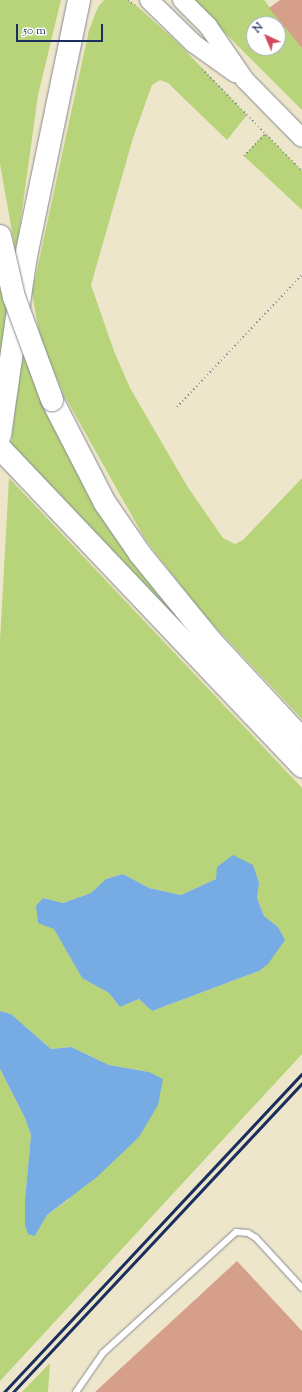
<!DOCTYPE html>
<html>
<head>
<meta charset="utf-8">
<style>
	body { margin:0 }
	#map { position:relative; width:302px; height:1392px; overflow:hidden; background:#eee6ca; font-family:"Sorts Mill Goudy",serif }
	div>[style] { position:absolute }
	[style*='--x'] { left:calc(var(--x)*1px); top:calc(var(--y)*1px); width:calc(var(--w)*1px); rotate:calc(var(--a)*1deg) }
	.green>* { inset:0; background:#b8d47a }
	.water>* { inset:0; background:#76abe3 }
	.building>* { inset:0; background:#d59f8a }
	.path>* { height:2px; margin-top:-1px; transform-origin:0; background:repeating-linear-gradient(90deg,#848a94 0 1px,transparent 0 4px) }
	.roads { filter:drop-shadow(0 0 1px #848a94) drop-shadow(0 0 1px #848a94) }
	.lane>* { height:6px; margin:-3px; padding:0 3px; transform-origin:3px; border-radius:3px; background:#fff }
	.secondary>* { height:18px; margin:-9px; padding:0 9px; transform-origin:9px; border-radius:9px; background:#fff }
	.highway>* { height:22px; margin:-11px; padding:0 11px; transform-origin:11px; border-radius:11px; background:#fff }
	.rail>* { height:3px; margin:-1.5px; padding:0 1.5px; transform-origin:1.5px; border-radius:1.5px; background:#1b2f5e }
	.bridges { filter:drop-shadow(0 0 1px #848a94) drop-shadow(0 0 1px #848a94) }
	.highway-bridge>* { height:22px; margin:-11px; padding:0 11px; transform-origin:11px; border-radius:11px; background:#fff }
	span { translate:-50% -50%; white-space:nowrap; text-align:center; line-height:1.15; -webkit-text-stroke:3px #fff; paint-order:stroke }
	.north { position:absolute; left:246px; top:16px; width:40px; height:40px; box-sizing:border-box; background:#fff; border:1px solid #a4acbf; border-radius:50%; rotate:316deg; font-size:11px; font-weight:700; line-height:16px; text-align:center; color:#1b2f5e }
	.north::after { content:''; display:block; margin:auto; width:14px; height:18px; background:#d1495b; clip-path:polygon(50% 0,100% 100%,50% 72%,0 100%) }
	.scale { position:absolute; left:16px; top:24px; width:87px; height:18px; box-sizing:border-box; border:2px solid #1b2f5e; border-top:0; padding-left:5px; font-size:12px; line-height:14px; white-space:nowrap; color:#1b2f5e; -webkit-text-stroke:3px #fff; paint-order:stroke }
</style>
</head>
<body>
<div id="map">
	<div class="green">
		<i style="clip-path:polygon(0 0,61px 0,38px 95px,16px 254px,0 164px)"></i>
		<i style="clip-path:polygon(104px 0,128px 0,138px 7px,178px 43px,247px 115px,227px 140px,168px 83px,160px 80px,152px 85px,133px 138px,91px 285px,114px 351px,130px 388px,187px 486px,223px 538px,235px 544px,243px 540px,302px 478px,302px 719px,202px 613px,145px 539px,64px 395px,41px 343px,32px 293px,89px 30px,98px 7px)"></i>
		<i style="clip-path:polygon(evenodd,192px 0,264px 0,302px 48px,302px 110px,192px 0,254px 24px,278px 24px,278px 48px,254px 48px,254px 24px)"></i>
		<i style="clip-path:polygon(265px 133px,302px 171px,302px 210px,244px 156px)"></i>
		<i style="clip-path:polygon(0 277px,8px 310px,0 370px)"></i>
		<i style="clip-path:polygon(21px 348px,109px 526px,156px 592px,193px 636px,11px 446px)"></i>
		<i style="clip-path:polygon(evenodd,9px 478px,302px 788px,302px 1054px,0 1381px,0 1069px,25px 1118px,31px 1135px,25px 1200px,35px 1236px,47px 1215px,69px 1199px,149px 1072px,109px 1065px,71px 1047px,51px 1049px,11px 1014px,0 1011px,0 641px,9px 478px,123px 874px,149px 888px,181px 895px,216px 879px,259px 883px,257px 898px,264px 916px,278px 927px,259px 971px,152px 1011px,139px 999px,120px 1007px,109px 993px,82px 978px,54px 928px,43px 898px,63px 903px,91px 893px,106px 879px,123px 874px)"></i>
		<i style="clip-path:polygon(50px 1363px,48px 1392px,22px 1392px)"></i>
	</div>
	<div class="water">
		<i style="clip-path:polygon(233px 855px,253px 865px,259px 883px,257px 898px,264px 916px,278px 927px,285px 940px,268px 964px,259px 971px,152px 1011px,139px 999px,120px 1007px,109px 993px,82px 978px,54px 929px,38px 923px,36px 906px,43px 898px,63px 903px,91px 893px,106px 879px,123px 874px,149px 888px,181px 895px,216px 879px,217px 867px)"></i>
		<i style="clip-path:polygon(0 1011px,11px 1014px,51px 1049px,71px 1047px,109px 1065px,149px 1072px,163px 1079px,158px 1105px,139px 1137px,97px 1177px,47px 1215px,35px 1236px,28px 1234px,25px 1225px,25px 1200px,31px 1135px,25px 1118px,0 1069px)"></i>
	</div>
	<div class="building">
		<i style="clip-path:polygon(280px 0,302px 0,302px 48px,269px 8px)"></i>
		<i style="clip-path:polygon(237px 1261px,302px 1331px,302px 1392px,95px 1392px)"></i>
	</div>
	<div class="path">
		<i style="--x:128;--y:0;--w:9;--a:36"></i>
		<i style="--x:202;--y:69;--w:143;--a:45.6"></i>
		<i style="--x:244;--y:156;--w:30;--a:-46"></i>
		<i style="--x:177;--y:407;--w:182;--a:-46.6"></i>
	</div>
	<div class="roads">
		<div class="lane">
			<i style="--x:76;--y:1392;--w:47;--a:-55.3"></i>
			<i style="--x:103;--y:1353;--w:180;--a:-42.3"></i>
			<i style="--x:236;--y:1232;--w:12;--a:5"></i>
			<i style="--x:248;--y:1233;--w:9;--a:32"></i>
			<i style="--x:256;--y:1238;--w:68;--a:47.4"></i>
		</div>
		<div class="secondary">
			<i style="--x:149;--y:0;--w:62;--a:44.3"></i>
			<i style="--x:193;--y:43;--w:52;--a:35.5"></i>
			<i style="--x:182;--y:0;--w:37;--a:45"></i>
			<i style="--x:208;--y:26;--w:65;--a:55.6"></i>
			<i style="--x:245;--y:80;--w:81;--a:45.5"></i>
		</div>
		<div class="highway">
			<i style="--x:52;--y:400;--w:116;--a:62.8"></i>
			<i style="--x:105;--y:503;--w:62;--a:55.5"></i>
			<i style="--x:140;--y:554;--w:112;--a:50.8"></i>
			<i style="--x:211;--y:641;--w:134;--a:47.1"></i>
			<i style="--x:0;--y:435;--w:176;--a:-81.8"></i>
			<i style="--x:25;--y:261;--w:267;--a:-78.3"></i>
			<i style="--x:0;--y:448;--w:439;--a:46.5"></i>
		</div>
	</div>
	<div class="rail">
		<i style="--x:4;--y:1392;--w:436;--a:-46.9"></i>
		<i style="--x:13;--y:1392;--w:423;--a:-46.9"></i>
	</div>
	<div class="bridges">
		<div class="highway-bridge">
			<i style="--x:0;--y:236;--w:63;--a:77.1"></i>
			<i style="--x:14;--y:297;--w:110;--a:69.7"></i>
		</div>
	</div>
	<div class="north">N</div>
	<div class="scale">50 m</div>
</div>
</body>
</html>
